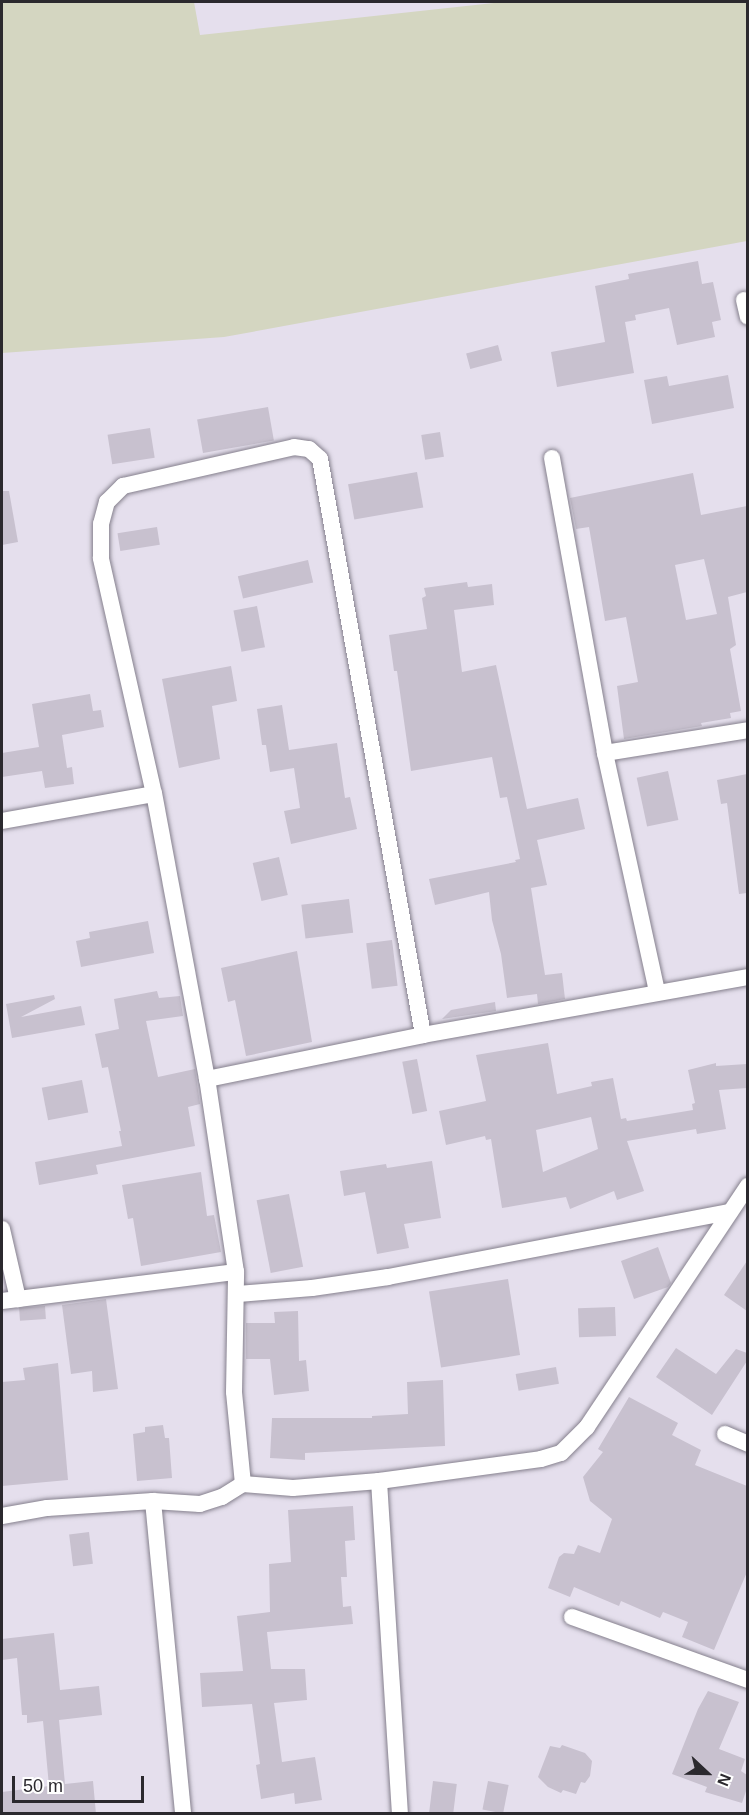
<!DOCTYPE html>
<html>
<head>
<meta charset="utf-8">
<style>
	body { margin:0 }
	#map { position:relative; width:749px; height:1815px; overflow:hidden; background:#e5dfed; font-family:Helvetica,sans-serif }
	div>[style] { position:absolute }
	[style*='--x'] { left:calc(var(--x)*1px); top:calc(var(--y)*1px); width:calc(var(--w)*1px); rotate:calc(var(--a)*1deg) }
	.green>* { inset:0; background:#d4d6c1 }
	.building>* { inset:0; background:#c8c1cf; transform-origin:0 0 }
	.roads { filter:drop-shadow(0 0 2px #85808d) drop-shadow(0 0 2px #85808d) }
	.street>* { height:16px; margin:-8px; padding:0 8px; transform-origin:8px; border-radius:8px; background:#fff }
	span { translate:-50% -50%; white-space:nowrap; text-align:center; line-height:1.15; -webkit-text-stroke:4.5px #fff; paint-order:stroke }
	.frame { position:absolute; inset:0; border:3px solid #2b292e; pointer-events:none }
	.north { position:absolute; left:677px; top:1743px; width:60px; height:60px; -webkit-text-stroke:4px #fff; paint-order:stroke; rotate:112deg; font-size:16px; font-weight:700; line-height:24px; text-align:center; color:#2b292e }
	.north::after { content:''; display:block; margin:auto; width:21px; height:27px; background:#2b292e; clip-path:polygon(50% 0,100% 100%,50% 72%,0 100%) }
	.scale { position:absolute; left:12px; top:1776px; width:132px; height:27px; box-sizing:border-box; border:3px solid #2b292e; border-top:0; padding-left:8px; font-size:18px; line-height:21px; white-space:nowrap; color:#2b292e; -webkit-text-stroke:4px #fff; paint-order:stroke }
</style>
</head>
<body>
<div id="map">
	<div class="green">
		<i style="clip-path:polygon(2px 2px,194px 2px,200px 35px,503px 2px,747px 2px,747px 241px,224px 337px,2px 353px)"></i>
	</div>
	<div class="building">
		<i style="clip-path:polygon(698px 261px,702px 284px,713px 282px,721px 320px,712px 322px,715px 337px,677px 345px,669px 308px,635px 315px,636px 320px,625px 322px,634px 373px,557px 387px,551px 352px,605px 342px,595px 286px,629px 279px,628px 274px)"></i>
		<i style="left:498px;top:345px;width:16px;height:33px;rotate:75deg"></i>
		<i style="clip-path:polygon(728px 375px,734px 408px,652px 424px,644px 380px,667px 376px,669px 386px)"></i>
		<i style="left:268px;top:407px;width:34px;height:72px;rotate:80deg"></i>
		<i style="left:150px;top:428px;width:30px;height:43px;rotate:81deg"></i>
		<i style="left:440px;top:432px;width:25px;height:19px;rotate:81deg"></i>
		<i style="left:417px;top:472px;width:36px;height:70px;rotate:80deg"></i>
		<i style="clip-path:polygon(evenodd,693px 473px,701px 515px,747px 506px,747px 592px,728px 597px,736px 645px,730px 649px,741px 711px,730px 713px,731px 718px,701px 723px,702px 726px,624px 739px,617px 686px,638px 682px,626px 617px,605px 621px,589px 527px,576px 529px,570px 498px,693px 473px,704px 559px,717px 614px,686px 620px,675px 565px,704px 559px)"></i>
		<i style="clip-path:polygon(2px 491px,9px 491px,18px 542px,2px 545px)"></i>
		<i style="left:157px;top:527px;width:18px;height:40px;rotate:81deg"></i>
		<i style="left:308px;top:560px;width:23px;height:72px;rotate:77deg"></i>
		<i style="clip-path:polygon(467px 582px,468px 587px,492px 584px,494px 605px,454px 610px,462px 672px,496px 665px,527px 809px,578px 798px,585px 829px,537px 840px,547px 885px,531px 888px,545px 975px,562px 973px,565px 999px,538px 1004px,537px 994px,507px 998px,501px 954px,492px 920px,489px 892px,435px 905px,429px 879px,516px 862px,515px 860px,520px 859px,507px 797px,500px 798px,492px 757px,411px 771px,397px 671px,394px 671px,389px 635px,427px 629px,422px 598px,426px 596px,424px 588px)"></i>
		<i style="left:257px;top:606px;width:42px;height:24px;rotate:79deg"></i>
		<i style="clip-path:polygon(231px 666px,237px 701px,212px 706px,220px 759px,179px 768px,162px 679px)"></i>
		<i style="clip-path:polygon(90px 694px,93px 711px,101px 710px,104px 727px,62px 735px,67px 768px,72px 767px,74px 784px,45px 788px,42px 771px,2px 777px,2px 753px,39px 747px,32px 704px)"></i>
		<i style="clip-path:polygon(282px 705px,289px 750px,337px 743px,345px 798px,350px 797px,357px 829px,291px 844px,284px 811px,300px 808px,294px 768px,270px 772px,266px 745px,262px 745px,257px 709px)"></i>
		<i style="left:668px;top:771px;width:50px;height:32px;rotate:78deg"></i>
		<i style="clip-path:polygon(747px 774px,747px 893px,739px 894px,727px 803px,721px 804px,717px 780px)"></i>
		<i style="left:279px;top:857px;width:39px;height:27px;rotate:77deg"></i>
		<i style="left:349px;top:899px;width:34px;height:48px;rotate:83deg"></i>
		<i style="clip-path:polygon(148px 921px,154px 953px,81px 967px,76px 941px,90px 938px,89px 932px)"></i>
		<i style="left:392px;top:940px;width:46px;height:26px;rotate:83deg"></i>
		<i style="clip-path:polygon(297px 951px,312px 1042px,246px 1056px,235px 1000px,228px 1002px,221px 968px)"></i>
		<i style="clip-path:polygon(157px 991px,159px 998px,180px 996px,183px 1016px,146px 1021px,158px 1077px,195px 1069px,200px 1104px,188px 1107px,195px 1146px,96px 1165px,98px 1174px,39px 1185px,35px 1162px,122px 1146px,119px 1131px,121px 1131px,108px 1067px,102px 1068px,95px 1034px,119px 1029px,114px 999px)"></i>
		<i style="clip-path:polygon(54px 995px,55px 999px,21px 1017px,81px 1006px,85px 1025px,12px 1038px,6px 1004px)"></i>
		<i style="clip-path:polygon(495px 1002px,496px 1011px,442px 1019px,451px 1010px)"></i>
		<i style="clip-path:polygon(evenodd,548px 1043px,557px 1094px,592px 1086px,591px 1082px,613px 1078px,621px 1119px,626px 1118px,627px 1121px,693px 1110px,692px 1104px,695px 1103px,688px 1070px,716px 1063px,716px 1066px,747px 1064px,747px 1088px,719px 1090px,726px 1129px,697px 1134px,696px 1129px,627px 1141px,644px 1191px,617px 1200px,614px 1191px,570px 1209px,566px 1197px,502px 1208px,491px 1139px,486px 1140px,485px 1136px,446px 1145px,439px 1111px,486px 1101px,476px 1055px,548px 1043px,591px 1117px,598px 1149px,543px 1172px,536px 1130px,591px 1117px)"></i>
		<i style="left:417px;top:1059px;width:53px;height:15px;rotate:79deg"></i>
		<i style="left:82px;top:1080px;width:33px;height:41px;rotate:79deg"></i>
		<i style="clip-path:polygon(432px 1161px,441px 1218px,404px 1224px,409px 1248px,377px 1254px,365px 1192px,344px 1196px,340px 1171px,386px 1164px,387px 1168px)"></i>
		<i style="clip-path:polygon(201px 1172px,207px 1216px,214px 1215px,221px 1252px,141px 1266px,133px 1218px,128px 1219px,122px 1185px)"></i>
		<i style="left:289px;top:1194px;width:74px;height:33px;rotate:79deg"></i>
		<i style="clip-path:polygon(658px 1247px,671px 1283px,668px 1287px,634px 1299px,621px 1261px)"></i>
		<i style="clip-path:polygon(747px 1261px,747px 1311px,724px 1295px)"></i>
		<i style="left:508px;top:1279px;width:77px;height:80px;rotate:81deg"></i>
		<i style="clip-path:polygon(106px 1299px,118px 1389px,93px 1392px,92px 1371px,71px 1374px,62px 1305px)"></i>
		<i style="left:45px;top:1306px;width:13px;height:26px;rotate:86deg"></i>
		<i style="left:615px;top:1307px;width:29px;height:37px;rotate:88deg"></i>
		<i style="clip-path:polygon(298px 1311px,299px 1361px,306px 1360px,309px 1391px,274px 1395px,270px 1359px,246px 1359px,246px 1323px,275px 1323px,274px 1312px)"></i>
		<i style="clip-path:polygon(676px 1348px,716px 1374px,736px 1349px,747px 1353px,747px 1361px,712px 1415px,656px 1377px)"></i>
		<i style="clip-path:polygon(58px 1363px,68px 1480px,2px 1486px,2px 1382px,25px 1380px,23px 1368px)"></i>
		<i style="left:556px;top:1367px;width:17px;height:41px;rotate:80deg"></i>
		<i style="clip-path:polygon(443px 1380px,445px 1446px,305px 1453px,305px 1460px,270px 1458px,272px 1418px,372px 1418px,372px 1416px,408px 1414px,407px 1382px)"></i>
		<i style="clip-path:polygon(629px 1397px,678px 1423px,672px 1435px,701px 1450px,695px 1465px,747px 1486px,747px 1572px,714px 1650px,682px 1637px,688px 1622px,663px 1612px,660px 1618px,621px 1601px,619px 1606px,574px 1587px,570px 1597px,548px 1588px,559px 1557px,564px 1553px,574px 1554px,578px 1545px,600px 1553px,612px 1519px,590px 1501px,583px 1477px,603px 1452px,598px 1449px)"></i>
		<i style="clip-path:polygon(163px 1425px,165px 1438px,169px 1438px,172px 1478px,137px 1481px,133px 1434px,145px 1432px,145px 1427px)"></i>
		<i style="clip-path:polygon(353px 1506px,355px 1540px,345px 1541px,347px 1577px,341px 1577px,343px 1607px,351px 1606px,353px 1624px,267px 1632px,271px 1669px,305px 1669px,307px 1700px,274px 1703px,282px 1762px,315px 1757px,322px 1800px,295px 1804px,294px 1793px,261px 1799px,256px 1765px,260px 1764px,252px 1704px,202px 1707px,200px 1673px,243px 1671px,237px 1616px,270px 1612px,269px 1564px,291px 1562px,288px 1510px)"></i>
		<i style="left:89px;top:1532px;width:32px;height:20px;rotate:83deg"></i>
		<i style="clip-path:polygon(54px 1633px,60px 1690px,99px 1686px,102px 1715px,59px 1720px,65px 1784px,93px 1781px,96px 1814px,2px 1814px,2px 1792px,49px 1786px,43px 1721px,27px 1723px,27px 1715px,22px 1715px,17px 1658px,2px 1660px,2px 1639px)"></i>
		<i style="clip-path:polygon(708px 1691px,739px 1702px,719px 1749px,745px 1759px,741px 1771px,747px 1775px,747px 1788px,742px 1803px,705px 1792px,707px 1787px,672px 1774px,698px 1709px)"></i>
		<i style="clip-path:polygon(562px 1745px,585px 1753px,592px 1761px,590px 1776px,585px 1783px,581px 1782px,576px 1794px,563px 1790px,561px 1793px,548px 1787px,538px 1777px,550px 1746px,560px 1748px)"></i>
		<i style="left:433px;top:1781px;width:24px;height:33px;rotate:7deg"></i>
		<i style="left:488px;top:1781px;width:21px;height:29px;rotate:11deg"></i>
	</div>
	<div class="roads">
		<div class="street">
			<i style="--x:744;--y:300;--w:17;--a:77"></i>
			<i style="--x:552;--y:458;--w:300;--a:79.8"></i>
			<i style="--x:605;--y:753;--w:244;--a:77.7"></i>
			<i style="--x:605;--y:753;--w:145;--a:-9.1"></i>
			<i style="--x:2;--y:821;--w:154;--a:-10.1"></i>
			<i style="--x:207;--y:1079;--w:220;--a:-11.5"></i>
			<i style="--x:423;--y:1035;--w:330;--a:-10.1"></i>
			<i style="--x:2;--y:1229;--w:72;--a:77.1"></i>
			<i style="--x:238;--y:1294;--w:74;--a:-4.6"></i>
			<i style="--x:312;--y:1288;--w:77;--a:-8.2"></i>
			<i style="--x:388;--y:1277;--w:348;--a:-10.8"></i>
			<i style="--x:2;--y:1301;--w:236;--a:-7.1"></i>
			<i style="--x:725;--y:1434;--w:25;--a:23"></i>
			<i style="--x:379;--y:1481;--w:334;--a:86.4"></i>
			<i style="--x:243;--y:1484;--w:92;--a:-95.6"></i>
			<i style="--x:234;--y:1392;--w:120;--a:-89"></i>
			<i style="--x:236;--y:1272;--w:195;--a:-98.5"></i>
			<i style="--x:207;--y:1079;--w:290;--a:-100.5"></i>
			<i style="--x:154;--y:794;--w:242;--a:-102.7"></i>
			<i style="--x:101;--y:558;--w:34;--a:-90"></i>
			<i style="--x:101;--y:524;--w:23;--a:-75"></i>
			<i style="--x:107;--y:502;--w:23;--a:-45"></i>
			<i style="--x:123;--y:486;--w:175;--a:-12.8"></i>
			<i style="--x:294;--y:447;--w:15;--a:8"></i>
			<i style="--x:309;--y:449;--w:15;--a:42"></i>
			<i style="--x:320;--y:459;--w:585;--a:79.86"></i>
			<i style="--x:153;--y:1501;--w:314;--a:84.5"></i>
			<i style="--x:2;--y:1516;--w:46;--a:-10.1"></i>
			<i style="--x:47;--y:1508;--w:106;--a:-3.8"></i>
			<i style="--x:153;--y:1501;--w:47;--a:3.7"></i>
			<i style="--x:200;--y:1504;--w:23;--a:-18"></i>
			<i style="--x:222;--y:1497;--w:25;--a:-32"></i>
			<i style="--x:243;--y:1484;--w:50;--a:4.6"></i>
			<i style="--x:293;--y:1488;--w:86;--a:-4.7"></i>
			<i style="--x:379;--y:1481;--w:163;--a:-7.7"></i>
			<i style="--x:541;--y:1459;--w:21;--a:-17"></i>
			<i style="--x:561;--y:1453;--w:37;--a:-45"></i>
			<i style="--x:587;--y:1427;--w:290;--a:-56.3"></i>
			<i style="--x:572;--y:1617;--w:187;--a:19.7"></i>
		</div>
	</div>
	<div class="frame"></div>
	<div class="north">N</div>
	<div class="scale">50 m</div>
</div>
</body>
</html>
